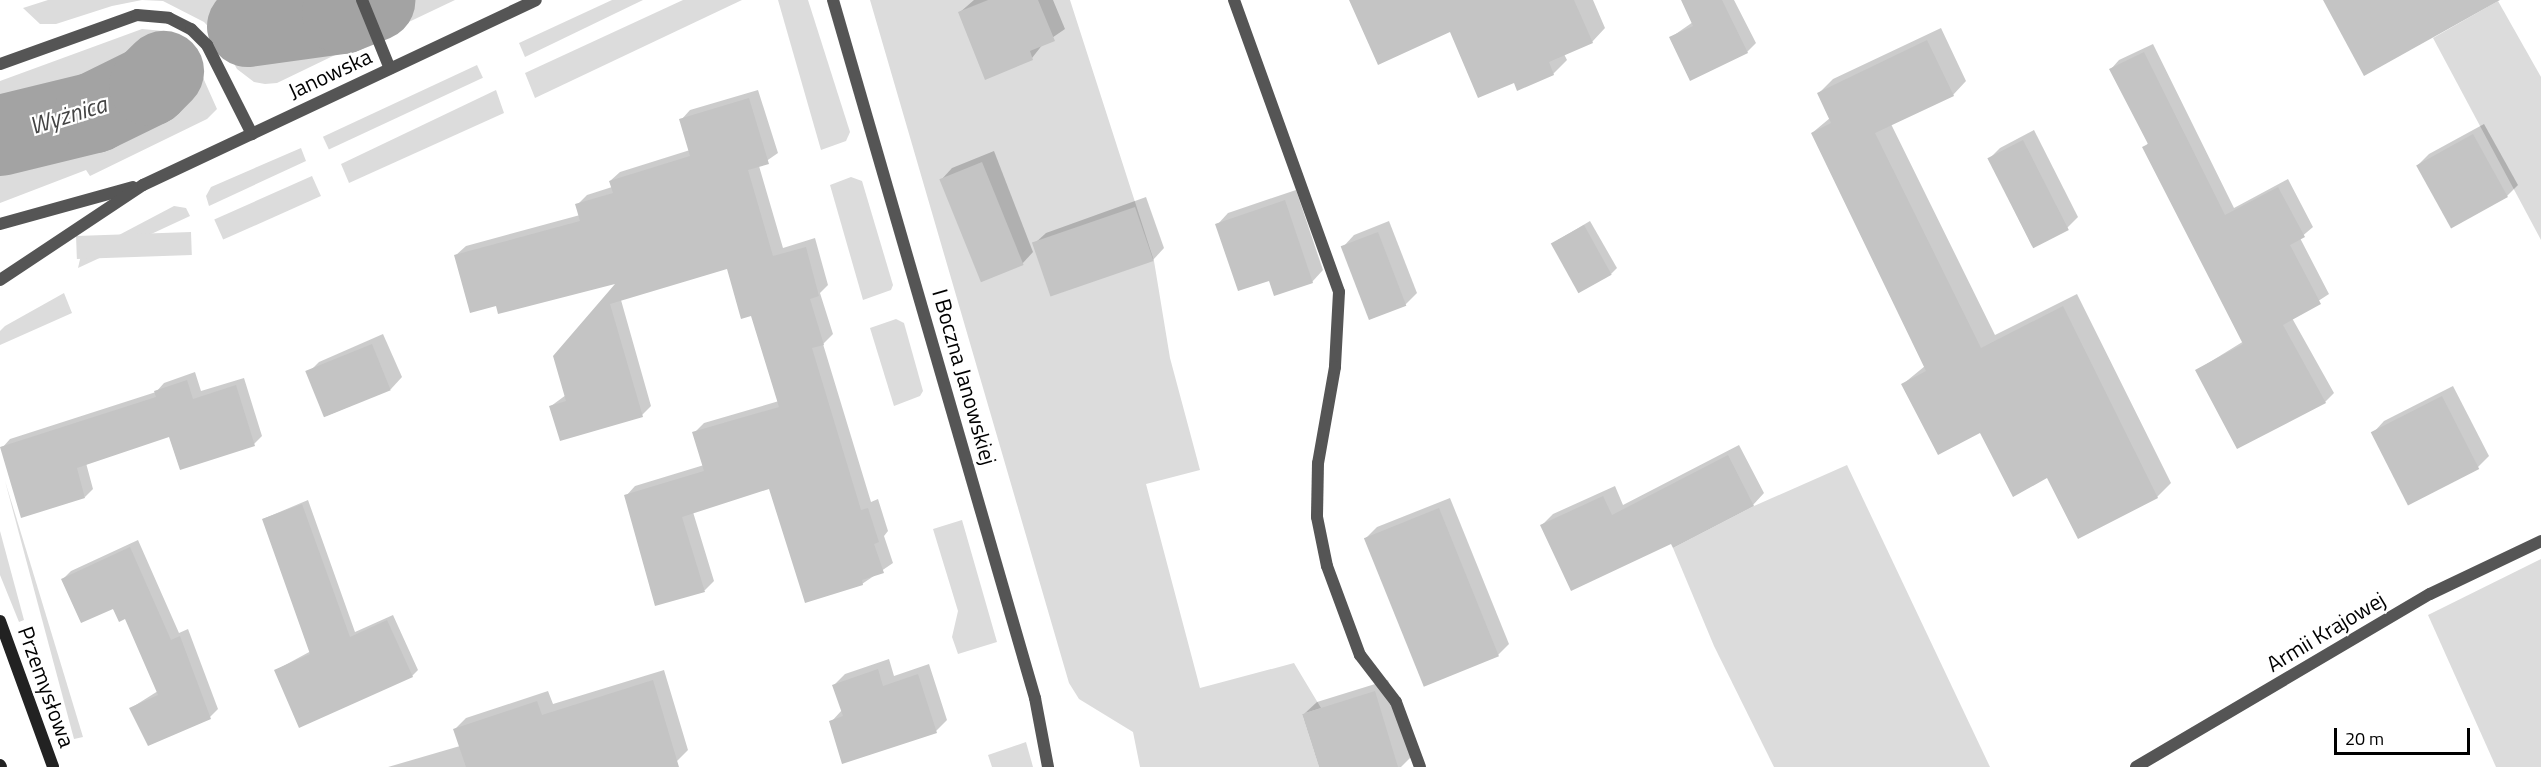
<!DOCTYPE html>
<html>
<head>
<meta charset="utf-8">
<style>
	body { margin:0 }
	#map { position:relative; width:2541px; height:767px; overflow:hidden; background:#fff; font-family:"Titillium Web",sans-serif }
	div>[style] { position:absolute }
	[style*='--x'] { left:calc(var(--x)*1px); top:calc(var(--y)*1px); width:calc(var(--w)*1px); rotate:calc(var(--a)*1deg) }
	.green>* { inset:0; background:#dcdcdc; transform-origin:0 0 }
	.shadow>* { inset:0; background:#0003 }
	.river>* { height:81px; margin:-40.5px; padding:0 40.5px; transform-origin:40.5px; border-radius:40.5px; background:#a3a3a3 }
	.building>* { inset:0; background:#c4c4c4; transform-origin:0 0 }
	.service>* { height:12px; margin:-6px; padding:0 6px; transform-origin:6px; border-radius:6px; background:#555 }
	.minor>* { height:12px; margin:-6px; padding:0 6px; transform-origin:6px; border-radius:6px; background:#555 }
	.tertiary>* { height:12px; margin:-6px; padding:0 6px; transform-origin:6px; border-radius:6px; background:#555 }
	.secondary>* { height:12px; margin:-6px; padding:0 6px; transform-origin:6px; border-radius:6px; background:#222 }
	span { translate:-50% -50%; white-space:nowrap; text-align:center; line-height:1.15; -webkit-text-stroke:4.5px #fff; paint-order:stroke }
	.street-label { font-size:22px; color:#000 }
	.water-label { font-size:24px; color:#444; font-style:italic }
	.scale { position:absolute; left:2334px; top:728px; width:136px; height:27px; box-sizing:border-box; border:3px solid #000; border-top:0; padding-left:8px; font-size:18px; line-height:21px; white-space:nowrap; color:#000; -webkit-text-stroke:4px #fff; paint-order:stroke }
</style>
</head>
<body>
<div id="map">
	<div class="green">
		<i style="clip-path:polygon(48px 0,348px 0,362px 42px,277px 83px,265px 84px,254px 82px,237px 69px,220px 39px,204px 22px,163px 1px,142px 0,112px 6px,56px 24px,40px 24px,23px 8px)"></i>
		<i style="clip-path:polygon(384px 0,455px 0,394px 29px,381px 21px,376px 4px)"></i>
		<i style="clip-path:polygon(612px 0,643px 0,525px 57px,519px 43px)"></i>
		<i style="clip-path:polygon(683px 0,742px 0,535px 98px,525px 73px)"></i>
		<i style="clip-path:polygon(778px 0,808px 0,850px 132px,846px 141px,821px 150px)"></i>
		<i style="clip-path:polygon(870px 0,1070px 0,1154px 261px,1170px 358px,1200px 470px,1146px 484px,1200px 688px,1294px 663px,1321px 708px,1302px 714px,1319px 767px,1140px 767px,1133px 732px,1079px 699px,1069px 683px)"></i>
		<i style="clip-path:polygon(2498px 1px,2541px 77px,2541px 240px,2433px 38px)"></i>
		<i style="clip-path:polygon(142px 29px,164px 31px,188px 44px,217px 109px,207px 119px,90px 176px,86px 170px,0 203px,0 81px)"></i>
		<i style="left:477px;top:65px;width:14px;height:170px;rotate:65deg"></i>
		<i style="clip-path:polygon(496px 90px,504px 113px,349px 183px,341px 164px)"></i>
		<i style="clip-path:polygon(301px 148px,306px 161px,209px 206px,206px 196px,211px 187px)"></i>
		<i style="left:312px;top:176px;width:22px;height:107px;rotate:66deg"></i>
		<i style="clip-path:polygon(851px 177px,862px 181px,893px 285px,891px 290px,863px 300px,830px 185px)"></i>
		<i style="clip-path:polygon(174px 206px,186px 208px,190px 216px,78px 268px,81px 255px)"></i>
		<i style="left:191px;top:232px;width:23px;height:115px;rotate:88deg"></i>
		<i style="clip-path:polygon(64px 293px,72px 313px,0 345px,0 331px,5px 326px)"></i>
		<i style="clip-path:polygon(896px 319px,904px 323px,923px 391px,920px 396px,894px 406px,870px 328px)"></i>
		<i style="clip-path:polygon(1847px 465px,1990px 767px,1774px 767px,1714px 646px,1673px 548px,1754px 506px)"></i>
		<i style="clip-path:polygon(5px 481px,32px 569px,83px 737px,74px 739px)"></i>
		<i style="clip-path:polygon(962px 520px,997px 642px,958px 654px,952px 637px,958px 611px,933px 529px)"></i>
		<i style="clip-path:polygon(0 531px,24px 620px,19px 622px,0 575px)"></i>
		<i style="clip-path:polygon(2541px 559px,2541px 767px,2496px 767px,2428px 615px)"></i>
		<i style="clip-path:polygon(1026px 742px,1033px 767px,992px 767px,988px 755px)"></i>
	</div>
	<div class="shadow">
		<i style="clip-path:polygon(974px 0,1053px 0,1065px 29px,1043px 44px,1032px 58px,959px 13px)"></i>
		<i style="clip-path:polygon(1357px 0,1593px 0,1605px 28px,1592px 42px,1564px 54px,1567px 60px,1553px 74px,1514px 81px,1451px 30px)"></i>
		<i style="clip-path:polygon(1682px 0,1734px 0,1756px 43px,1747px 52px,1691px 79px,1670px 38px,1693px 22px)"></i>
		<i style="clip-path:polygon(1941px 28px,1966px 81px,1953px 95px,1891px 124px,1995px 335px,2077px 294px,2171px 483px,2157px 497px,2078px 537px,2048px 476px,1903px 384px,1925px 366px,1812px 133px,1830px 118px,1819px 93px,1833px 79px)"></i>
		<i style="clip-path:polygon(2153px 44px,2234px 208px,2288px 179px,2313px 227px,2300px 238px,2329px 294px,2292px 318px,2334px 393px,2325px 402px,2197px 370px,2244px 341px,2144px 148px,2149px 142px,2111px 69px,2119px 60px)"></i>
		<i style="clip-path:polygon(758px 90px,778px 153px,759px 166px,783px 248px,815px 238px,828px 285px,820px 293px,833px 334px,823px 344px,871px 502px,878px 499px,888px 531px,884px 536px,893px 563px,862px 584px,770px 487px,693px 512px,714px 581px,705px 590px,656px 604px,626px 496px,635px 486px,704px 465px,694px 433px,704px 423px,779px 401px,752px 314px,728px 267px,621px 300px,651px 406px,642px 415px,551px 406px,566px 395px,619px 281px,497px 304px,456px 255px,466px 246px,580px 215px,577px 205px,587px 195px,612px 187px,610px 181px,620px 172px,690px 150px,681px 120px,690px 110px)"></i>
		<i style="clip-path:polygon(2484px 124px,2518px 185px,2507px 196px,2418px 165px,2429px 154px)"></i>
		<i style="clip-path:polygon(2034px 130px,2078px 217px,2067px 228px,2032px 246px,1989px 159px,2000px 148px)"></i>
		<i style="clip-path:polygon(994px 151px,1033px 252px,1022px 264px,941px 180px,952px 168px)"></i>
		<i style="clip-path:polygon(1296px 190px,1323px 270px,1312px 282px,1269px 279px,1217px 225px,1228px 213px)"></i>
		<i style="clip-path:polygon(1146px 197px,1164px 248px,1153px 260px,1034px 244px,1046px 233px)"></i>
		<i style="clip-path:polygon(1389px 221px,1417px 293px,1405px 305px,1370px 319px,1343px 247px,1354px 235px)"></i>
		<i style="clip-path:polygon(1590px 221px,1617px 268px,1611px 274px,1553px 243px)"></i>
		<i style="clip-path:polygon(383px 334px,402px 377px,391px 389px,326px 416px,308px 373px,319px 362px)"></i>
		<i style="clip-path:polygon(195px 372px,201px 391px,244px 378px,262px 436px,254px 444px,170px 435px,86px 463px,93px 489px,85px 497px,2px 448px,10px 439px,156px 392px,164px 383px)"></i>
		<i style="clip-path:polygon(2453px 386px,2489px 456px,2478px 467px,2373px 433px,2384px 421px)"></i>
		<i style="clip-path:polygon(1739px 445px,1764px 493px,1753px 505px,1672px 543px,1542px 525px,1553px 514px,1615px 486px,1623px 505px)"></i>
		<i style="clip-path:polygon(1450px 498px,1509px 644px,1498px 655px,1366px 538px,1377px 527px)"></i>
		<i style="clip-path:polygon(308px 500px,355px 632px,393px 615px,418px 670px,412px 676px,276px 670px,311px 651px,263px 519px)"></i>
		<i style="clip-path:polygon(138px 540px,179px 633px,188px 629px,218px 709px,210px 717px,131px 708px,158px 691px,126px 617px,63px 579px,71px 571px)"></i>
		<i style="clip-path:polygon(889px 659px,894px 676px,929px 664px,947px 720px,936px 731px,831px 722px,842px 710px,834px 685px,845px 674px)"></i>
		<i style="clip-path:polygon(664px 670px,688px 750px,677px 761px,659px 767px,388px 767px,460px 746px,455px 729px,466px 718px,548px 691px,553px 704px)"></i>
		<i style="clip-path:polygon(1388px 680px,1411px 757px,1401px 767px,1321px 767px,1304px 714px,1317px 702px)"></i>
	</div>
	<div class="river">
		<i style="--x:247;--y:26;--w:96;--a:-7.8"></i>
		<i style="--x:342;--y:13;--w:35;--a:-22"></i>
		<i style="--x:0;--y:135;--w:97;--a:-13.7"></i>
		<i style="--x:94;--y:112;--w:61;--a:-26.1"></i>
		<i style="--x:149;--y:85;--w:20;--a:-45"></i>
	</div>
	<div class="building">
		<i style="clip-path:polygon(988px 0,1038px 0,1055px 41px,1030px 51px,1033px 60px,985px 80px,958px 12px)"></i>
		<i style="clip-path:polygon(1349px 0,1574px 0,1593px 43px,1549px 62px,1554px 75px,1517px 91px,1514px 83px,1478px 98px,1450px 32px,1378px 65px)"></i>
		<i style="clip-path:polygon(1681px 0,1722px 0,1748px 53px,1690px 81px,1669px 37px,1693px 26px)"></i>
		<i style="clip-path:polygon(2323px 0,2500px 0,2364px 76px)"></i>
		<i style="clip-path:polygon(1927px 40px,1954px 96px,1875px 133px,1981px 348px,2063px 306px,2158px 498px,2078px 539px,2047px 478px,2013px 497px,1980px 433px,1938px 455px,1901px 384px,1926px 371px,1811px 133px,1831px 123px,1817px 93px)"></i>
		<i style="clip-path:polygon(2144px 52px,2225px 215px,2278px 187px,2305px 237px,2290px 245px,2321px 304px,2283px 325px,2326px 403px,2237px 449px,2195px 370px,2243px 344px,2142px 147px,2148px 144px,2109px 69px)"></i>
		<i style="clip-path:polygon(749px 98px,769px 164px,748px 170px,773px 256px,806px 247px,819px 296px,810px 299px,824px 345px,812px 348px,861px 510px,868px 508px,879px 542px,874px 544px,884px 573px,862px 580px,863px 585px,805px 603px,769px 489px,682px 517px,705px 592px,655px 606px,624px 495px,704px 471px,692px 432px,779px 407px,751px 316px,741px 319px,727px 269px,610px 304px,643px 417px,560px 441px,549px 406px,566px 401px,553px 356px,615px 284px,498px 314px,496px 306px,470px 313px,454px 255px,580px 221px,575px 204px,613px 193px,609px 181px,690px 156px,679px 119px)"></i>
		<i style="left:2473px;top:134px;width:72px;height:65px;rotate:61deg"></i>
		<i style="left:2023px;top:140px;width:101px;height:40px;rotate:63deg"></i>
		<i style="left:982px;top:162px;width:111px;height:46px;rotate:68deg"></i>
		<i style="clip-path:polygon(1285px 200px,1313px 283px,1274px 296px,1269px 281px,1238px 291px,1215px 224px)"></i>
		<i style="left:1135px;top:207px;width:57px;height:109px;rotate:71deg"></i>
		<i style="left:1584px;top:225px;width:57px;height:38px;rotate:61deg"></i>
		<i style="left:1378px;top:232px;width:79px;height:40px;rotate:69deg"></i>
		<i style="left:372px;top:344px;width:50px;height:72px;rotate:68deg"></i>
		<i style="clip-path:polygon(187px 380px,193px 399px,236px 385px,255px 446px,180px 470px,169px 437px,77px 468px,85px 498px,21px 518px,0 447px,156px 397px,154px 391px)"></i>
		<i style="left:2442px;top:396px;width:82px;height:80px;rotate:63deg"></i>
		<i style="clip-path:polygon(1728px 455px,1754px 506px,1673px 548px,1671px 544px,1571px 591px,1540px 525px,1603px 496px,1612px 515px)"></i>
		<i style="clip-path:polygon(302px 504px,350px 637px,387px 620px,413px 677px,299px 728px,274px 670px,310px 654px,262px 519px)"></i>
		<i style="left:1439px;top:508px;width:160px;height:81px;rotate:68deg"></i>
		<i style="clip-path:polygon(130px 547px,171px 640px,180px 636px,211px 719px,148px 746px,129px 708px,158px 695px,125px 619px,119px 622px,113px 609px,81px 623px,61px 579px)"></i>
		<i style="clip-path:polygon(878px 669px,883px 686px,918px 674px,937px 733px,842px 764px,829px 721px,843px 716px,832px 685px)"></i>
		<i style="clip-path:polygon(653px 680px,679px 767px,466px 767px,453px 729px,537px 701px,542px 715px)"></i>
		<i style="clip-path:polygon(1375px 691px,1398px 767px,1319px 767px,1302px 714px)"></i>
	</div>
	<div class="service">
		<i style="--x:362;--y:0;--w:74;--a:67.9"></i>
		<i style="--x:1234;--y:0;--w:310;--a:70.2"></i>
		<i style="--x:1339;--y:292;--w:75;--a:93.1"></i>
		<i style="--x:1335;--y:367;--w:97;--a:100"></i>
		<i style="--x:1318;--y:463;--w:54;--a:91.1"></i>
		<i style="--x:1317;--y:517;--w:50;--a:78.5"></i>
		<i style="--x:1327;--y:566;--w:95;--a:69.7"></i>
		<i style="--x:1360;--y:655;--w:59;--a:52.5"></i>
		<i style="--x:1396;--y:702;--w:69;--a:69.7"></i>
	</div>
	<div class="minor">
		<i style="--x:833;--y:0;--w:727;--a:73.86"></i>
		<i style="--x:1035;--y:698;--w:70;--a:79.3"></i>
		<i style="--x:0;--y:64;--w:145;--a:-19.7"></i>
		<i style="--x:137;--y:15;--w:32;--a:5"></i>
		<i style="--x:169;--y:18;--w:25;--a:27"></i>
		<i style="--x:191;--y:29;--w:23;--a:45"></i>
		<i style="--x:207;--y:45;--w:100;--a:63.2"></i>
		<i style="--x:2136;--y:767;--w:341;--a:-30.5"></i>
		<i style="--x:2430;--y:594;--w:123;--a:-25.5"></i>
	</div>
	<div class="tertiary">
		<i style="--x:0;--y:224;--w:138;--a:-15.5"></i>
		<i style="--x:0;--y:280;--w:172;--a:-33.6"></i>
		<i style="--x:143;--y:185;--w:434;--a:-25.2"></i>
	</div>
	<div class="secondary">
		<i style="--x:0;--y:621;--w:155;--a:70"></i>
		<i style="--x:0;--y:765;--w:2;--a:63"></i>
	</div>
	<div class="street-label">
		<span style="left:330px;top:74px;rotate:-25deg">Janowska</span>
		<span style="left:964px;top:377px;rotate:74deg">I Boczna Janowskiej</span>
		<span style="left:2326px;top:632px;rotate:-31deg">Armii Krajowej</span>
		<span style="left:46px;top:687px;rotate:70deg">Przemysłowa</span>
	</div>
	<div class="water-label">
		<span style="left:68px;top:115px;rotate:-17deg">Wyżnica</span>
	</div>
	<div class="scale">20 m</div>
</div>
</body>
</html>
